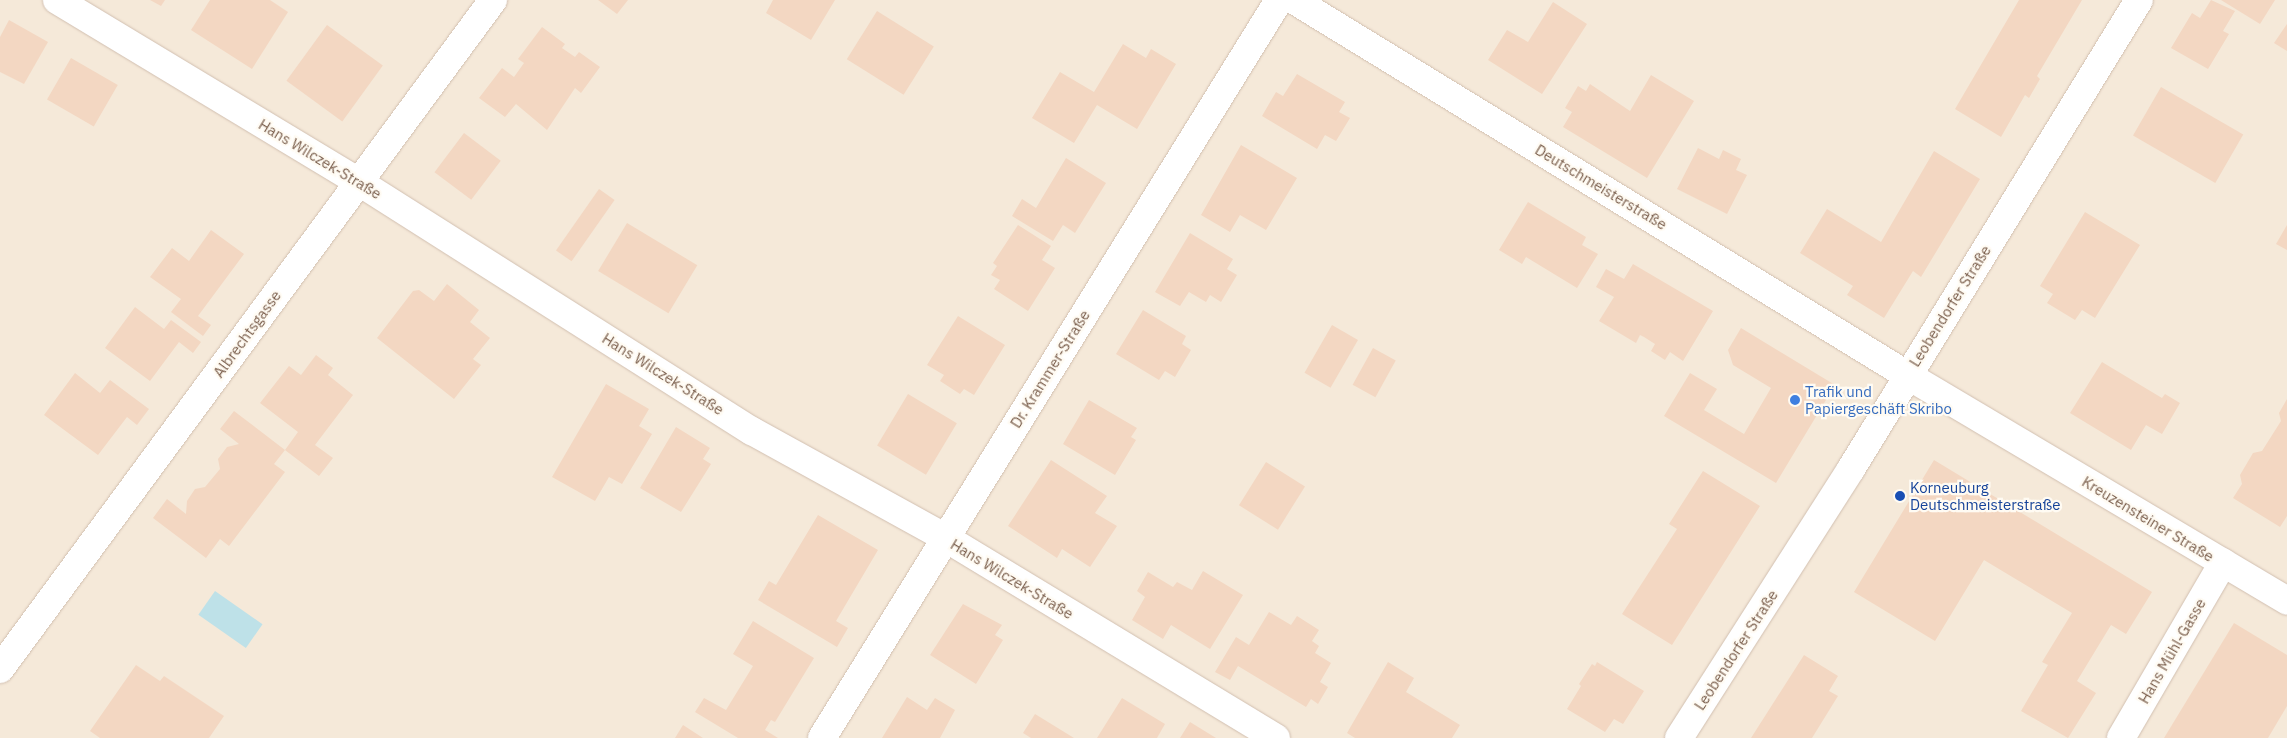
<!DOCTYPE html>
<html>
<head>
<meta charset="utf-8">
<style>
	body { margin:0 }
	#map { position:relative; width:2287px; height:738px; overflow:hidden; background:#fdf7ec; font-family:"IBM Plex Sans",sans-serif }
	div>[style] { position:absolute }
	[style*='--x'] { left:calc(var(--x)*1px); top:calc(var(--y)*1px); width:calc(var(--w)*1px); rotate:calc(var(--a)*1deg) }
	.residential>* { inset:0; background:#f5e9d9; transform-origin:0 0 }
	.water>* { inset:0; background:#bee1e8; transform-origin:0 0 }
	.building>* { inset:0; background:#f3d7c2; transform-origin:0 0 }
	.roads { filter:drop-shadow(0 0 1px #d1bfb0) drop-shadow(0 0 1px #d1bfb0) }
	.street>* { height:28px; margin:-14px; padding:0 14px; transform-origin:14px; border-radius:14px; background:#fff }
	.secondary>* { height:28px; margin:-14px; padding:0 14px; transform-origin:14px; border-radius:14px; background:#fff }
	.dots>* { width:14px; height:14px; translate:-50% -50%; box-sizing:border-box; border:2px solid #fffbf3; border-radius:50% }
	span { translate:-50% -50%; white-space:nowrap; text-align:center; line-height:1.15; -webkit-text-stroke:4.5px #fffbf3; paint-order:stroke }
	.street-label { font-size:15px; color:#7a5e4c }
	.shop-label { font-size:15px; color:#366cbe }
	.left { translate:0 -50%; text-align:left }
	.transit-label { font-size:15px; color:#164399 }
</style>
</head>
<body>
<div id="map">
	<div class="residential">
		<i style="left:0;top:0;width:2287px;height:738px"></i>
	</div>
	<div class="water">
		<i style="left:215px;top:591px;width:58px;height:29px;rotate:35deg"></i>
	</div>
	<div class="building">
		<i style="clip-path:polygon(150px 0,165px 0,161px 6px)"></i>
		<i style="clip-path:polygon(210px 0,270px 0,288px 12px,252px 69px,191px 30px)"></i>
		<i style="clip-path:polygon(598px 0,628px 0,617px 14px)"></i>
		<i style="clip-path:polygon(773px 0,835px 0,811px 40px,766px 13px)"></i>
		<i style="clip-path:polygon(2019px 0,2082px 0,2037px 76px,2040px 79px,2029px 98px,2025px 95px,2001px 137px,1955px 109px)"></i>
		<i style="clip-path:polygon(2211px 0,2235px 11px,2223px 31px,2229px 34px,2208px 69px,2171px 48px,2192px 13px,2200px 18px)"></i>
		<i style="clip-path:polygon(2221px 0,2275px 0,2260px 24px)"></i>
		<i style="clip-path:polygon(1553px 2px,1587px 24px,1542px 94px,1488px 60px,1507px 30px,1528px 42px)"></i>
		<i style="left:877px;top:11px;width:67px;height:57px;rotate:32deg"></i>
		<i style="clip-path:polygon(9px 20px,48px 42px,24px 84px,0 72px,0 37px)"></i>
		<i style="clip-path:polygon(2287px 24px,2287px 51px,2274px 43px)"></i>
		<i style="left:327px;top:25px;width:69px;height:69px;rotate:36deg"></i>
		<i style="clip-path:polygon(542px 27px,565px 44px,562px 48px,575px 57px,579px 52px,600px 67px,581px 93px,575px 88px,547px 130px,516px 104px,505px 117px,479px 98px,502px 68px,514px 77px,524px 63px,518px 59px)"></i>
		<i style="clip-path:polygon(1123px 44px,1146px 58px,1151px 49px,1176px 64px,1137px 129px,1097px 105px,1074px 143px,1032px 118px,1060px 72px,1094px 92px)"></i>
		<i style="left:71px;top:58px;width:54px;height:48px;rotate:30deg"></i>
		<i style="clip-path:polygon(1297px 74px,1345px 102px,1339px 112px,1350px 118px,1336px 141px,1325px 135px,1317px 149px,1262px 116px,1276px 92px,1283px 96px)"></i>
		<i style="clip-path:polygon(1651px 75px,1694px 101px,1647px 178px,1563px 127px,1572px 112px,1565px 108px,1578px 86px,1586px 91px,1590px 84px,1630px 111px)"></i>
		<i style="left:2161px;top:87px;width:95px;height:56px;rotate:30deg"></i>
		<i style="left:464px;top:133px;width:46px;height:49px;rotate:37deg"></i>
		<i style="clip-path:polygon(1241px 145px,1297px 178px,1266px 230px,1240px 215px,1230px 232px,1201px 215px)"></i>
		<i style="clip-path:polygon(1698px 148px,1719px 159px,1723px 150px,1741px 159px,1736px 170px,1747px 175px,1727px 214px,1677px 189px)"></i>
		<i style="clip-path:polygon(1934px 151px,1980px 179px,1921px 277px,1913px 271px,1884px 318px,1847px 295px,1853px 286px,1800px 253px,1827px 209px,1881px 242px)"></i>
		<i style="clip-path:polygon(1066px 158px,1106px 183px,1075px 233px,1063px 225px,1053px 241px,1012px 216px,1022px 199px,1036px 208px)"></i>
		<i style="left:599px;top:189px;width:19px;height:75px;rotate:35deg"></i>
		<i style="clip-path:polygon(1528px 202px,1586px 237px,1582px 245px,1598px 254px,1577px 288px,1526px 257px,1522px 264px,1499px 250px)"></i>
		<i style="clip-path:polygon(2085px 212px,2140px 245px,2095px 318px,2082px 310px,2075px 320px,2047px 303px,2053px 294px,2040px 286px)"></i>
		<i style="left:627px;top:223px;width:82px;height:56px;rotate:31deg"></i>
		<i style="clip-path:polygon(1018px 225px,1051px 246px,1042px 260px,1055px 268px,1028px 311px,994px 289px,1000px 280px,991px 275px,997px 266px,993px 263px)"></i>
		<i style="clip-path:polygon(2287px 225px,2287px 250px,2276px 244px)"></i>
		<i style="clip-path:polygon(211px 230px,244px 254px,198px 316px,211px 325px,203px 336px,171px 312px,181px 299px,150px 277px,172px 248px,189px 261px)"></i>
		<i style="clip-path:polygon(1190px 233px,1233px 259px,1227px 269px,1237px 275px,1221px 302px,1210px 295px,1206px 302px,1189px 292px,1180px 306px,1155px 292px)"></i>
		<i style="clip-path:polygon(1633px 264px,1713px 311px,1683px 361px,1670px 352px,1665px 360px,1651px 351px,1655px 344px,1644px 337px,1640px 335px,1636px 343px,1599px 321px,1614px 297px,1596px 287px,1606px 269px,1624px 279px)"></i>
		<i style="clip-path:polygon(447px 284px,479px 310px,470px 322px,490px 338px,473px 359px,481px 365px,454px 399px,377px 338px,413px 291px,419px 290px,434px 301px)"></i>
		<i style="clip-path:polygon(135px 307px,164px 329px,171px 320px,201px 342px,193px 353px,179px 342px,150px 381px,105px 348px)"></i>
		<i style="clip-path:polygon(1143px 310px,1186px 336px,1182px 344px,1191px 350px,1175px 377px,1165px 371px,1159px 380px,1116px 354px)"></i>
		<i style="clip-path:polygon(958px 316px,1005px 345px,974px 395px,964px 389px,960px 394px,940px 381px,944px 375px,927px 365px)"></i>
		<i style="left:1332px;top:325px;width:30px;height:55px;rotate:30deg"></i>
		<i style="clip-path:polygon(1741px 328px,1835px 385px,1776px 483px,1664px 416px,1690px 373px,1717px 389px,1704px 410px,1744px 434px,1771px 388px,1733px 365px,1728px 350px)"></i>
		<i style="left:1373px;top:348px;width:26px;height:42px;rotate:29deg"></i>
		<i style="clip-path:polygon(316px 355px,333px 368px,328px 375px,353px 395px,315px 445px,333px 458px,319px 476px,285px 450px,298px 432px,260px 403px,289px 366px,301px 375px)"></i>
		<i style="clip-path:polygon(2102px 362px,2162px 398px,2165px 394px,2180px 403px,2162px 434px,2146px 425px,2131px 450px,2070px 413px)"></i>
		<i style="clip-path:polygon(75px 373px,100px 393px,110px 380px,149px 409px,137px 425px,127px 417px,98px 455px,44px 415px)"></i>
		<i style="clip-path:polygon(606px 384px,649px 409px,639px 426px,652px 434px,622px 484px,609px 477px,595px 501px,552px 477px)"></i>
		<i style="left:908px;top:394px;width:57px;height:60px;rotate:31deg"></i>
		<i style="clip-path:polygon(2287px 399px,2287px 516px,2280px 527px,2233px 498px,2242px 484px,2240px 475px,2253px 453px,2262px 451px,2281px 421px,2279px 413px)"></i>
		<i style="clip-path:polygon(1089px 400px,1137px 428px,1131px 437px,1136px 440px,1115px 475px,1063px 444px)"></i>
		<i style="clip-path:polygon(234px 411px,285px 450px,274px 464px,285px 472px,229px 546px,220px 539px,206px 558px,153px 518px,167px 499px,186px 514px,187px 501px,195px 489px,205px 487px,220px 469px,218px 459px,227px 447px,239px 444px,220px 429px)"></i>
		<i style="clip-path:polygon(676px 427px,710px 448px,703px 459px,711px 464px,681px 512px,640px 488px)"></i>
		<i style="clip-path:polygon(1051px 460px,1107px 496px,1095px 513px,1117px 526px,1090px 567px,1062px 549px,1057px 558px,1008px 526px)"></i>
		<i style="clip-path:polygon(1934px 460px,2152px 592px,2126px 634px,2111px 625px,2077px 681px,2096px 693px,2068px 738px,2021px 711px,2048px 665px,2042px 662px,2072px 613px,1984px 560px,1935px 641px,1854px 592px)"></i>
		<i style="left:1266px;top:462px;width:46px;height:51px;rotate:32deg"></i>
		<i style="clip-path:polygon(1703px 471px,1760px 506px,1672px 645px,1622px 614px,1677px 529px,1669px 524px)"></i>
		<i style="clip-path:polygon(818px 515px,878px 550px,836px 621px,848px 628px,837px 647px,758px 600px,769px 581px,776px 585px)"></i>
		<i style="clip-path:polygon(1203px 571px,1243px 595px,1210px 649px,1171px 625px,1163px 639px,1132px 620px,1145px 597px,1137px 591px,1148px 572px,1173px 587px,1177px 582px,1192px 590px)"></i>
		<i style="clip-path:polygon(963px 604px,1002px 625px,995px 635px,1003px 640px,976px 684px,930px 655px)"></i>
		<i style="clip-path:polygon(1269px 612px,1291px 625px,1297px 616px,1319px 630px,1312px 641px,1319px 646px,1315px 653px,1331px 663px,1320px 682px,1328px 687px,1318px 704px,1311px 699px,1306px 707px,1238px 666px,1230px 680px,1215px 672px,1236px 637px,1249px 645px)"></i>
		<i style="clip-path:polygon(753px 621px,814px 658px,775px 722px,771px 720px,765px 730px,778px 738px,738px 738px,695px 712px,704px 698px,726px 710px,753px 666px,733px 654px)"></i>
		<i style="clip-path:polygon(2234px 623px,2287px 655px,2287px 706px,2268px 738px,2164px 738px)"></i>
		<i style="clip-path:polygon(1804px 655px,1838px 676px,1829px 691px,1838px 696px,1812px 738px,1751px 738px)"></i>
		<i style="clip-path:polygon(1388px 662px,1414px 678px,1406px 692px,1460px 725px,1452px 738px,1355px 738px,1347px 733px)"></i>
		<i style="clip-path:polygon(1597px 662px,1644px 691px,1623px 724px,1614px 719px,1605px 732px,1567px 709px,1581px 686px,1579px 684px,1592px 664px,1595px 666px)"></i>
		<i style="clip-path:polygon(136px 665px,160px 681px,164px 676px,224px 716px,209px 738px,100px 738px,90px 731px)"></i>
		<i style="clip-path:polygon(907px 697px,927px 710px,935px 698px,955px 710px,940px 738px,882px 738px)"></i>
		<i style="clip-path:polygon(1122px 698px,1165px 724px,1157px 738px,1097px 738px)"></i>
		<i style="clip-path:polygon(1035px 714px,1074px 738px,1031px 738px,1023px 733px)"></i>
		<i style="clip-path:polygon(1190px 722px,1216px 738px,1180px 738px)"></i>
		<i style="clip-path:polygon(683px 725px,703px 738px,675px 738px)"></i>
	</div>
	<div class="roads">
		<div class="street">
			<i style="--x:57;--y:0;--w:353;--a:31.1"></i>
			<i style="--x:359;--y:182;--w:465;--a:32.4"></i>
			<i style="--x:752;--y:431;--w:219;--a:28.9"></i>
			<i style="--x:944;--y:537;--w:388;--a:31.2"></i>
			<i style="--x:1294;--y:0;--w:719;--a:31.46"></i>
			<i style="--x:1907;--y:375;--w:442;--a:30.7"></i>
			<i style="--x:0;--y:669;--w:831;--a:-53.61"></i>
			<i style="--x:822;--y:738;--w:868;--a:-58.23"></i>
			<i style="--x:2121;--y:738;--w:203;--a:-59.8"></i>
		</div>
		<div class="secondary">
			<i style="--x:1679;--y:738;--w:319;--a:-57.4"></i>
			<i style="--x:1851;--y:469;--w:550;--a:-58.45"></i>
		</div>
	</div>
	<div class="dots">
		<i style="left:1795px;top:400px;background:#3f7fe0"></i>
		<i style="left:1900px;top:496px;background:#1a4fb4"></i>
	</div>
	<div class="street-label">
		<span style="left:320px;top:159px;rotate:31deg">Hans Wilczek-Straße</span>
		<span style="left:1601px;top:187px;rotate:31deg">Deutschmeisterstraße</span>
		<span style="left:1950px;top:306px;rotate:-58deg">Leobendorfer Straße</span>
		<span style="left:247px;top:334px;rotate:-54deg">Albrechtsgasse</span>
		<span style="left:1050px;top:369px;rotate:-58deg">Dr. Krammer-Straße</span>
		<span style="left:663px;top:374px;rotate:32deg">Hans Wilczek-Straße</span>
		<span style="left:2148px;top:519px;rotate:31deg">Kreuzensteiner Straße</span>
		<span style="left:1012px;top:579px;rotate:31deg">Hans Wilczek-Straße</span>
		<span style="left:1736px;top:650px;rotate:-57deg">Leobendorfer Straße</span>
		<span style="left:2172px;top:651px;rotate:-60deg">Hans Mühl-Gasse</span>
	</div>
	<div class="shop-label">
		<span class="left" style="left:1805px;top:400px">Trafik und<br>Papiergeschäft Skribo</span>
	</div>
	<div class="transit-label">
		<span class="left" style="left:1910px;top:496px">Korneuburg<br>Deutschmeisterstraße</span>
	</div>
</div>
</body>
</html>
